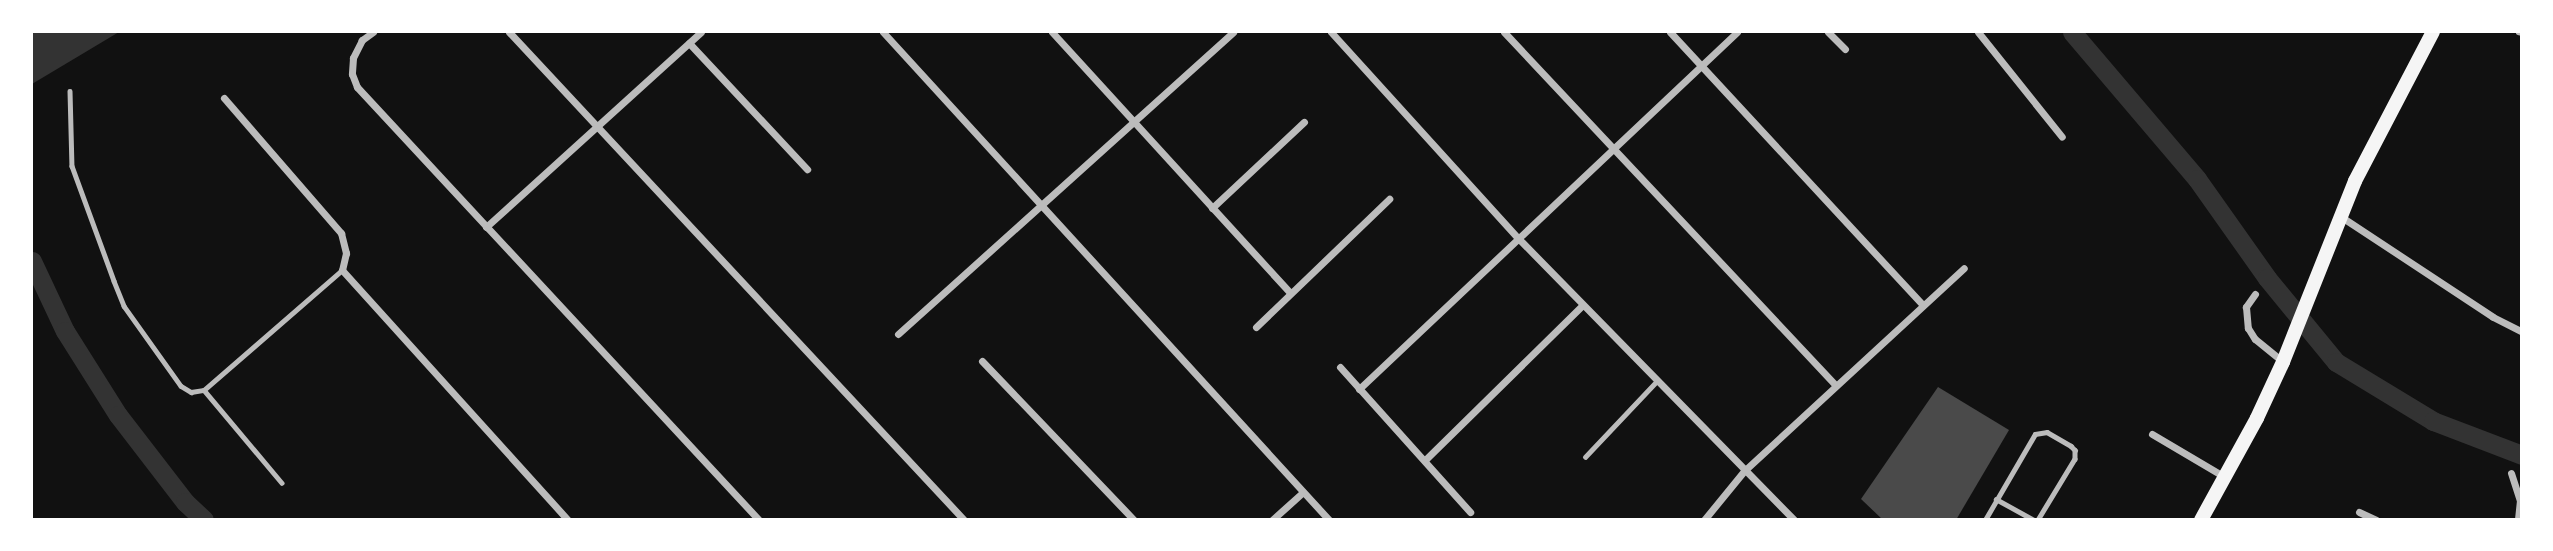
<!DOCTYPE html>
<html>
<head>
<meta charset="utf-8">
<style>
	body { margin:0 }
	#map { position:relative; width:2553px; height:551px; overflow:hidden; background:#111; font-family:"Open Sans",sans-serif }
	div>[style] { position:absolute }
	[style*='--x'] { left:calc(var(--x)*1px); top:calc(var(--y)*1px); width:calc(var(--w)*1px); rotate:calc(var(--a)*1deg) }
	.water>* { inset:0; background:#333 }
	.canal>* { height:19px; margin:-9.5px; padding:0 9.5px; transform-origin:9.5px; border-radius:9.5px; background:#333 }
	.building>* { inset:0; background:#4a4a4a }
	.service>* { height:4.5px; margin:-2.25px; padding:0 2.25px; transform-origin:2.25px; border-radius:2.25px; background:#bcbcbc }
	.minor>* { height:7px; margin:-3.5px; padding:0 3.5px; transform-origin:3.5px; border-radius:3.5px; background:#bcbcbc }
	.secondary>* { height:14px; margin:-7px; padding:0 7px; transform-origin:7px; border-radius:7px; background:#f5f5f5 }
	span { translate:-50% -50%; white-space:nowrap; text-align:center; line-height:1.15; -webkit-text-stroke:7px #fff; paint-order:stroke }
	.frame { position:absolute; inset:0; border:33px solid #fff; pointer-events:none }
</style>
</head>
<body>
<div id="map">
	<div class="water">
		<i style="clip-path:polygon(32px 32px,119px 32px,32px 84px)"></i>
	</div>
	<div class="canal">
		<i style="--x:2072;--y:32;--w:193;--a:49.6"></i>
		<i style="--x:2197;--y:179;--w:121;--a:54.7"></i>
		<i style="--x:2267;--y:278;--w:109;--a:50.6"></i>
		<i style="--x:2336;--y:362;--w:114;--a:31.3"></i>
		<i style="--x:2433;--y:421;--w:95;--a:20.9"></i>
		<i style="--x:32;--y:261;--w:77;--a:64.8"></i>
		<i style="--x:65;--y:331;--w:99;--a:57.8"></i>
		<i style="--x:118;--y:415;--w:110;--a:52.4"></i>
		<i style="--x:185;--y:502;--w:26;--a:43"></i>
	</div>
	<div class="building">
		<i style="clip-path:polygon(1938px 387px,2009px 430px,1956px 520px,1883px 520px,1861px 499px)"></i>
	</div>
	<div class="service">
		<i style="--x:2518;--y:32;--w:4;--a:14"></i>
		<i style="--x:70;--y:91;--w:75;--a:88.5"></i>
		<i style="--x:72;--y:166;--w:122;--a:69.9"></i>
		<i style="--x:114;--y:281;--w:27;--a:68"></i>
		<i style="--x:124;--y:306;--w:98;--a:54.5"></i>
		<i style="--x:181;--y:386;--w:12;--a:31"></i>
		<i style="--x:191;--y:392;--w:13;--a:-9"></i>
		<i style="--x:204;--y:390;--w:183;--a:-41"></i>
		<i style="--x:204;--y:390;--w:121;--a:50"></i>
		<i style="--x:1585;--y:457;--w:103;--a:-46.6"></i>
		<i style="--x:1996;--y:499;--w:43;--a:28.9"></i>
		<i style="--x:1985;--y:520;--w:99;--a:-59.8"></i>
		<i style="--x:2035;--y:434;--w:12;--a:-9"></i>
		<i style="--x:2047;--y:432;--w:28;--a:30"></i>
		<i style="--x:2071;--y:446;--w:6;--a:45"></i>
		<i style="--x:2075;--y:450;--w:9;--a:90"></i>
		<i style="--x:2075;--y:459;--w:71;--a:121.2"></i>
	</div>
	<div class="minor">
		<i style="--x:373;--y:32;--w:14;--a:144"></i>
		<i style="--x:362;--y:40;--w:20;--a:117"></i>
		<i style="--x:353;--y:58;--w:16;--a:94"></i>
		<i style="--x:352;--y:74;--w:14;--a:69"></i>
		<i style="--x:357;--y:87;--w:591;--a:47.13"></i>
		<i style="--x:509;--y:32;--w:667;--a:47"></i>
		<i style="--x:883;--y:32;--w:661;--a:47.57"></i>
		<i style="--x:1052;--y:32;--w:353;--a:47.6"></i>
		<i style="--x:1331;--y:32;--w:280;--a:47.8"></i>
		<i style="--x:1519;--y:239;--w:393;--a:45.6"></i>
		<i style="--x:1504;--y:32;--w:485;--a:46.8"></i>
		<i style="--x:1670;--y:32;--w:372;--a:47.2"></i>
		<i style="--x:1828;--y:32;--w:24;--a:45"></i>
		<i style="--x:1978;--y:32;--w:134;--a:51.3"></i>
		<i style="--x:689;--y:43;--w:173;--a:46.9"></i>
		<i style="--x:224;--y:98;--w:179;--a:49.1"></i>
		<i style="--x:341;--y:233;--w:21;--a:76"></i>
		<i style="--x:346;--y:253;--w:17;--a:103"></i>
		<i style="--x:342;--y:270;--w:337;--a:47.9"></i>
		<i style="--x:1212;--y:208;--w:126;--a:-43.1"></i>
		<i style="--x:2340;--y:216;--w:183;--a:33.4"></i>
		<i style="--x:2493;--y:317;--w:33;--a:27"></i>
		<i style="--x:486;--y:227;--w:290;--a:-42.2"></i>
		<i style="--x:2255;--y:294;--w:16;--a:125"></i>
		<i style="--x:2246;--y:307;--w:21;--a:85"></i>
		<i style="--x:2248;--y:328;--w:13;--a:58"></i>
		<i style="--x:2255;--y:339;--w:36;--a:39"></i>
		<i style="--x:1256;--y:327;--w:185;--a:-43.9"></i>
		<i style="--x:898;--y:334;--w:451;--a:-42"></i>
		<i style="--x:982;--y:361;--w:220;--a:46.3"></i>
		<i style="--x:1340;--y:367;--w:195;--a:48.1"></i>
		<i style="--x:1359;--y:389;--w:520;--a:-43.36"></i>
		<i style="--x:2152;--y:434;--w:85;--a:30.5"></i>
		<i style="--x:1425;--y:460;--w:221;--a:-44.5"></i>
		<i style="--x:2511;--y:473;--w:28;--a:72"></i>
		<i style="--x:2520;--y:500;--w:20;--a:96"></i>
		<i style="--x:2359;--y:512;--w:19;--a:25"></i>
		<i style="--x:1272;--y:520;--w:40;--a:-42"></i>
		<i style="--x:1704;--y:520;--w:63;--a:-50.8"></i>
		<i style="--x:1744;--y:471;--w:299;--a:-42.7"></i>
	</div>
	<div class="secondary">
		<i style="--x:2201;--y:520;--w:116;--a:-61.2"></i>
		<i style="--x:2257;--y:418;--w:62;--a:-65.1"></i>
		<i style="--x:2283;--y:362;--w:195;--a:-68.3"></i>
		<i style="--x:2355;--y:181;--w:168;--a:-62.4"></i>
	</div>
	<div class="frame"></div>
</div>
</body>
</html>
